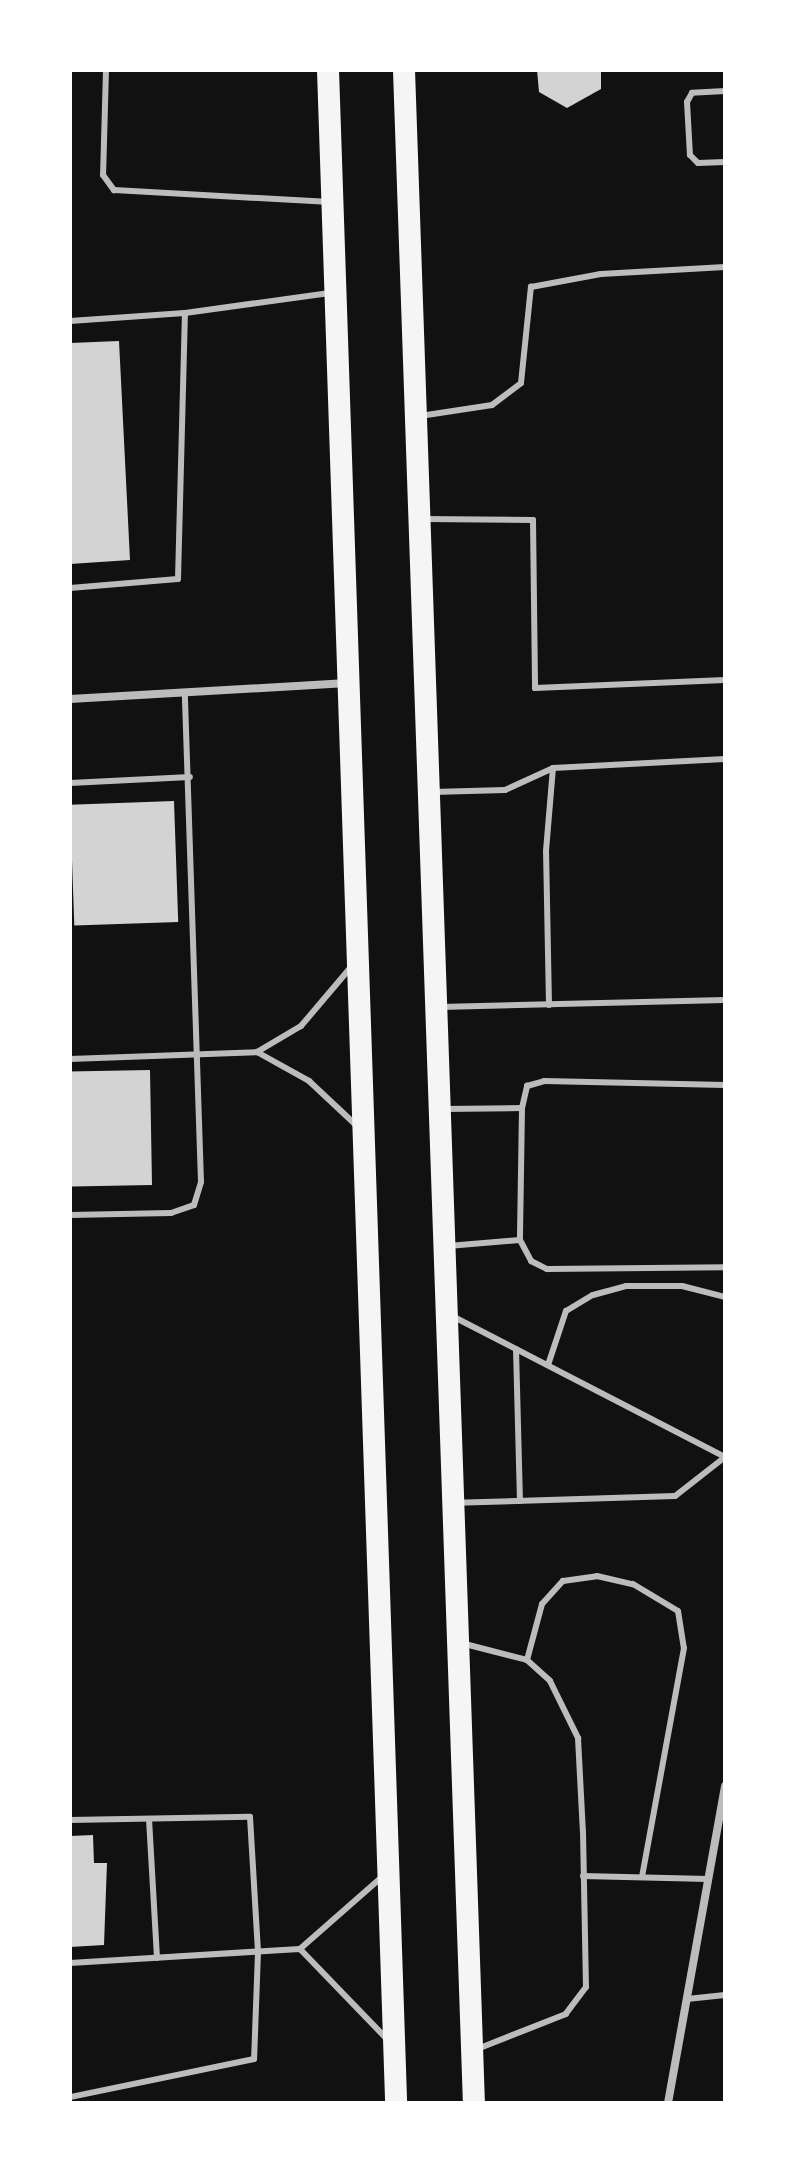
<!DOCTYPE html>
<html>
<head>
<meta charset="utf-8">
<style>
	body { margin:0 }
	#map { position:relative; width:795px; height:2173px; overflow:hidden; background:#111; font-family:Quicksand,sans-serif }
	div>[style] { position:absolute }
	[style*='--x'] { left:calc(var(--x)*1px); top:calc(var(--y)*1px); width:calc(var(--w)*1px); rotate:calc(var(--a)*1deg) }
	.building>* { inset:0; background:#d3d3d3; transform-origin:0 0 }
	.service>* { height:6px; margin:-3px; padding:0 3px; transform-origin:3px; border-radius:3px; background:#bcbcbc }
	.minor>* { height:8px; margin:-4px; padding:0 4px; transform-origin:4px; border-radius:4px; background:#bcbcbc }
	.trunk>* { height:22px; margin:-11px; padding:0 11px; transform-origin:11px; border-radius:11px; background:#f5f5f5 }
	span { translate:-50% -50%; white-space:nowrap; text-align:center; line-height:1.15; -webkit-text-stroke:8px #fff; paint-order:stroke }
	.frame { position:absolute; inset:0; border:72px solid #fff; pointer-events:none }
</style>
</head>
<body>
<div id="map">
	<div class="building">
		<i style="clip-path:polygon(537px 70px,601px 70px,601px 89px,567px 108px,539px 92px)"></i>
		<i style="clip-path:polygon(119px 341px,130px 560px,70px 564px,70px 343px)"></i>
		<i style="left:174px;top:801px;width:121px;height:104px;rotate:88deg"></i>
		<i style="left:150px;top:1070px;width:115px;height:80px;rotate:89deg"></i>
		<i style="clip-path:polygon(93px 1835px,94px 1863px,107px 1863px,104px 1945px,70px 1947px,70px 1836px)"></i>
	</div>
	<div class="service">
		<i style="--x:106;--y:70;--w:105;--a:91.6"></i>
		<i style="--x:103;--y:175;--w:19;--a:54"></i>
		<i style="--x:114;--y:190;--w:212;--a:3.2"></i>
		<i style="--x:725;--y:91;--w:33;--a:177"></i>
		<i style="--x:692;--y:93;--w:10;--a:119"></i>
		<i style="--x:687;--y:102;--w:53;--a:86.8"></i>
		<i style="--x:690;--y:155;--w:11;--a:45"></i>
		<i style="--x:698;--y:163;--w:27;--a:-2"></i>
		<i style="--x:70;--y:321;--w:115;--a:-4"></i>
		<i style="--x:420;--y:416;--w:73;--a:-8.7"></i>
		<i style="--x:492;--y:405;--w:36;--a:-37"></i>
		<i style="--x:521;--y:383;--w:97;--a:-84.1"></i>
		<i style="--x:531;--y:287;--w:71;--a:-10.5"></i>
		<i style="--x:601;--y:274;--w:124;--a:-3.2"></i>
		<i style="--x:423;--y:519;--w:110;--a:0.5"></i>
		<i style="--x:533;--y:520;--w:168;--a:89.3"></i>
		<i style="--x:535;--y:688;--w:190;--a:-2.4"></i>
		<i style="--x:70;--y:588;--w:108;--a:-4.8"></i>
		<i style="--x:178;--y:579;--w:266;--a:-88.5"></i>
		<i style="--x:185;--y:313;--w:146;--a:-7.9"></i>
		<i style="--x:70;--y:783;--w:120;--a:-2.9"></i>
		<i style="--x:433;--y:792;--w:72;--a:-1.6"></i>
		<i style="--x:505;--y:790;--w:53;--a:-24.6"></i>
		<i style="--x:553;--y:768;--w:172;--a:-3"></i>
		<i style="--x:549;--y:1005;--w:154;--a:-91.1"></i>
		<i style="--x:546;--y:851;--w:83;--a:-85.2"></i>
		<i style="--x:440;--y:1007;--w:285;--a:-1.4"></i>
		<i style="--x:257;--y:1052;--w:60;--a:29.1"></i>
		<i style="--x:309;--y:1081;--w:64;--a:43.1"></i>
		<i style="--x:70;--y:1059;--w:187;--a:-2.1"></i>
		<i style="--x:257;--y:1052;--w:51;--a:-30.6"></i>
		<i style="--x:301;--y:1026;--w:77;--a:-49.7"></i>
		<i style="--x:522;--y:1108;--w:23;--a:-77"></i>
		<i style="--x:527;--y:1086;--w:18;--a:-16"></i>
		<i style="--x:544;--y:1081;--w:181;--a:1.3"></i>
		<i style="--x:445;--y:1109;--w:77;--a:-0.7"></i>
		<i style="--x:522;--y:1108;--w:132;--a:90.9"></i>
		<i style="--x:520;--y:1240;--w:24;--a:62"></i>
		<i style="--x:531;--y:1261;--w:18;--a:27"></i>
		<i style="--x:547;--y:1269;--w:178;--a:-0.6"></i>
		<i style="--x:70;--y:1215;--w:101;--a:-1.1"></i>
		<i style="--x:171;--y:1213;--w:24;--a:-19"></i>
		<i style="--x:194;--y:1205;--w:24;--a:-73"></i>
		<i style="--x:201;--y:1182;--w:489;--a:-91.9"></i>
		<i style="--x:448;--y:1246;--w:72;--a:-4.8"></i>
		<i style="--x:452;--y:1316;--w:307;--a:27.3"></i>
		<i style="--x:725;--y:1457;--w:63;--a:142"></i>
		<i style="--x:675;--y:1496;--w:218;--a:178.2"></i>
		<i style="--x:516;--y:1349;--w:152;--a:88.5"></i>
		<i style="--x:548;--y:1365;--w:57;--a:-71.6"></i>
		<i style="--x:566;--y:1311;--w:31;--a:-31"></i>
		<i style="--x:593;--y:1295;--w:34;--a:-15"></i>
		<i style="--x:626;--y:1286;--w:56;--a:0"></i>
		<i style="--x:682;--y:1286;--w:44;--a:14.3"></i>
		<i style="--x:461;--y:1643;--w:68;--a:14.4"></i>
		<i style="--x:527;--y:1660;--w:31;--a:42"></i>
		<i style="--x:550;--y:1681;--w:64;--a:63.8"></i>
		<i style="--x:578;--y:1738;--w:94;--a:87"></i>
		<i style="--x:583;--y:1832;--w:155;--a:88.9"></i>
		<i style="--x:586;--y:1987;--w:34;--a:127"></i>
		<i style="--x:566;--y:2014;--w:96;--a:158.5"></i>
		<i style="--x:527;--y:1660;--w:58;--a:-75"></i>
		<i style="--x:542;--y:1604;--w:31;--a:-48"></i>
		<i style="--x:563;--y:1581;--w:34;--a:-8"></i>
		<i style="--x:597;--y:1576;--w:37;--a:13"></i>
		<i style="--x:633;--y:1584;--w:52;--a:31"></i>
		<i style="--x:678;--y:1611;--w:37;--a:81"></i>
		<i style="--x:684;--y:1648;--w:233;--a:100.4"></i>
		<i style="--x:149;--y:1819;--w:139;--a:86.7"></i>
		<i style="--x:70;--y:1820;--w:180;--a:-1"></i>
		<i style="--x:250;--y:1817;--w:135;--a:86.6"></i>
		<i style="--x:258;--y:1952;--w:107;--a:92.1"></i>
		<i style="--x:254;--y:2059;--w:188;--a:168.3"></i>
		<i style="--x:383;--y:1876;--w:111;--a:138.7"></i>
		<i style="--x:300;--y:1949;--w:127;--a:46"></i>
		<i style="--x:583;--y:1876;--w:125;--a:1.4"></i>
		<i style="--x:70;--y:1963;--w:230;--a:-3.5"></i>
		<i style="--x:687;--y:1999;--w:38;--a:-6"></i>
	</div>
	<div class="minor">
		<i style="--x:70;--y:699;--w:278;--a:-3.3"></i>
		<i style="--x:668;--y:2103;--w:322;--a:-79.8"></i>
	</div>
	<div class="trunk">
		<i style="--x:328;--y:70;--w:2034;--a:88.08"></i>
		<i style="--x:404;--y:70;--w:2034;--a:88.03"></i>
	</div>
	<div class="frame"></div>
</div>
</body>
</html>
